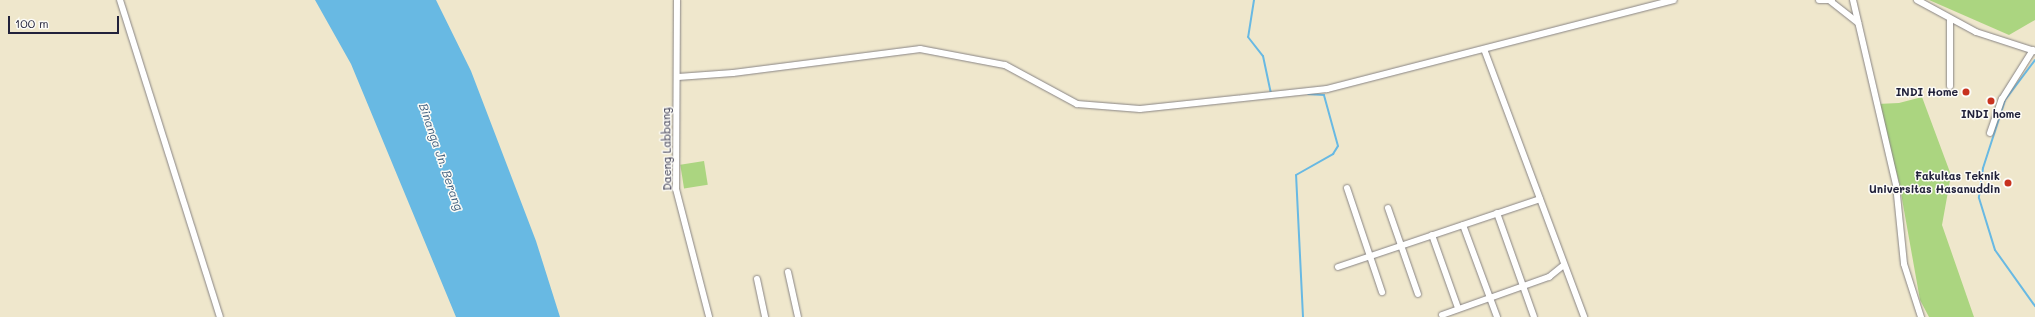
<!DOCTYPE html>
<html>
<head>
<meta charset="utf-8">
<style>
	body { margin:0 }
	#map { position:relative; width:2035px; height:317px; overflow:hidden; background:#efe7cc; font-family:Mali,sans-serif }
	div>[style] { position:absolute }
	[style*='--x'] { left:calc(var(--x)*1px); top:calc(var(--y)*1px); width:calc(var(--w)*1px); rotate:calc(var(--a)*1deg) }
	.green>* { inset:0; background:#abd580; transform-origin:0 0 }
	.water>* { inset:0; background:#68b9e3 }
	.stream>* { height:2px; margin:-1px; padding:0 1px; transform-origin:1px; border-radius:1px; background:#68b9e3 }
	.roads { filter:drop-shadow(0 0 1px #888484) drop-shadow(0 0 1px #888484) }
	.street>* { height:6px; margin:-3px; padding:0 3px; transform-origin:3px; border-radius:3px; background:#fff }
	.dots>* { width:11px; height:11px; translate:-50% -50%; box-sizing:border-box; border:2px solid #fdfcf7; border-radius:50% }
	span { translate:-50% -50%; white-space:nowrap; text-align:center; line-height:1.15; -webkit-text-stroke:3px #fdfcf7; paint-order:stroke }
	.poi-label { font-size:11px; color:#22223b; font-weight:700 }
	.right { translate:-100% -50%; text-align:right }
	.street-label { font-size:11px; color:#22223b }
	.water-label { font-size:12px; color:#3e5e7e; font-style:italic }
	.scale { position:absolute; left:8px; top:16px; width:111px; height:18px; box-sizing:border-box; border:2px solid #22223b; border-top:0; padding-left:5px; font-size:12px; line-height:14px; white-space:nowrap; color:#22223b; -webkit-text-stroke:3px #fdfcf7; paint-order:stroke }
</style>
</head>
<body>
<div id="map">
	<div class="green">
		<i style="clip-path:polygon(1929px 0,2035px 0,2035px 20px,2009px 35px)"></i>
		<i style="clip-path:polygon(1922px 97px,1951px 175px,1942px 225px,1974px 317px,1929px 317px,1920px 300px,1899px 182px,1877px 104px,1899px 103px)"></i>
		<i style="left:704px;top:161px;width:24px;height:24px;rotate:81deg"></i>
	</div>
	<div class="water">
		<i style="clip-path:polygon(315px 0,436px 0,471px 71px,536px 241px,560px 317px,456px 317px,351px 64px)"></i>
	</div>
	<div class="stream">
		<i style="--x:1254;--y:0;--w:37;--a:99"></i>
		<i style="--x:1248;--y:37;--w:24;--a:52"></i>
		<i style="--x:1263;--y:56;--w:38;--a:78"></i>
		<i style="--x:2035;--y:60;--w:50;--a:126.9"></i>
		<i style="--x:2005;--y:100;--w:71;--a:107.9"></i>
		<i style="--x:1983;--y:168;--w:30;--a:98"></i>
		<i style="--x:1979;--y:198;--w:54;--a:72.9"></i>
		<i style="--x:1995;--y:250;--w:69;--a:54.5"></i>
		<i style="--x:1303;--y:317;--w:142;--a:-92.8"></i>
		<i style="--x:1296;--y:175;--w:43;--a:-29.6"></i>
		<i style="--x:1333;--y:154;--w:9;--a:-58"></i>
		<i style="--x:1338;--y:146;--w:53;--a:-105.4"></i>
		<i style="--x:1324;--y:95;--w:16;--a:-176"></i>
	</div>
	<div class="roads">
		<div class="street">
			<i style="--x:120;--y:0;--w:332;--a:72.5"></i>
			<i style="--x:677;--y:0;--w:189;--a:90.3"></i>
			<i style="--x:676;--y:189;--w:132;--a:75.5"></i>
			<i style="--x:1819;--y:0;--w:13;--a:0"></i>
			<i style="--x:1829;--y:0;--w:37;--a:38"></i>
			<i style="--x:1853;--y:0;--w:190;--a:76.9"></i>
			<i style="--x:1896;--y:185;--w:79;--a:84.2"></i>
			<i style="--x:1904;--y:264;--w:56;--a:72.2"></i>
			<i style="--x:1917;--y:0;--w:67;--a:28.5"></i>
			<i style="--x:1976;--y:32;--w:62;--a:17.9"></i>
			<i style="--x:1484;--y:49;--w:286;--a:69.5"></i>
			<i style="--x:678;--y:77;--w:55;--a:-4.2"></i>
			<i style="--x:733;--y:73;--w:189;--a:-7.3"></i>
			<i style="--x:920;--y:49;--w:86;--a:10.7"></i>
			<i style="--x:1005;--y:65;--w:82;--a:28.4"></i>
			<i style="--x:1077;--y:104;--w:63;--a:4.5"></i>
			<i style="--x:1140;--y:109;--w:188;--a:-6.1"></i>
			<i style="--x:1327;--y:89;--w:358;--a:-14.4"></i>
			<i style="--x:1950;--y:86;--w:67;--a:-90"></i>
			<i style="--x:1990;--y:133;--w:36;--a:-71"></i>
			<i style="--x:2002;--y:99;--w:58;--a:-57.7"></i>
			<i style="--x:1347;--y:188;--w:110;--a:71.4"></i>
			<i style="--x:1388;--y:208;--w:91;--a:70.8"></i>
			<i style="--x:1497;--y:213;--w:110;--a:70.4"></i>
			<i style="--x:1463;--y:225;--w:98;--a:69.7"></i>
			<i style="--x:1432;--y:235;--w:77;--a:70.4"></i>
			<i style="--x:1338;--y:267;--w:213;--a:-18.6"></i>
			<i style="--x:788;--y:272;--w:46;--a:77.5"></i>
			<i style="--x:757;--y:279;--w:39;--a:78"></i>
			<i style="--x:1442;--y:315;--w:114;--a:-19.6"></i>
			<i style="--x:1549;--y:277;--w:19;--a:-39"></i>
		</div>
	</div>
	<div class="dots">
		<i style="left:1966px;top:92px;background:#c8321e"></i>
		<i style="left:1991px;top:101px;background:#c8321e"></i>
		<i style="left:2008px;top:183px;background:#c8321e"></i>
	</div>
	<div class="poi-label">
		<span class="right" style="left:1958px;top:92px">INDI Home</span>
		<span style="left:1991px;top:114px">INDI home</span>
		<span class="right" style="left:2000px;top:183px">Fakultas Teknik<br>Universitas Hasanuddin</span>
	</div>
	<div class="street-label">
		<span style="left:667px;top:149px;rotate:-91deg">Daeng Labbang</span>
	</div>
	<div class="water-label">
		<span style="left:441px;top:157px;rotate:71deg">Binanga Jn. Berang</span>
	</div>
	<div class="scale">100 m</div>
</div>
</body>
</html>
